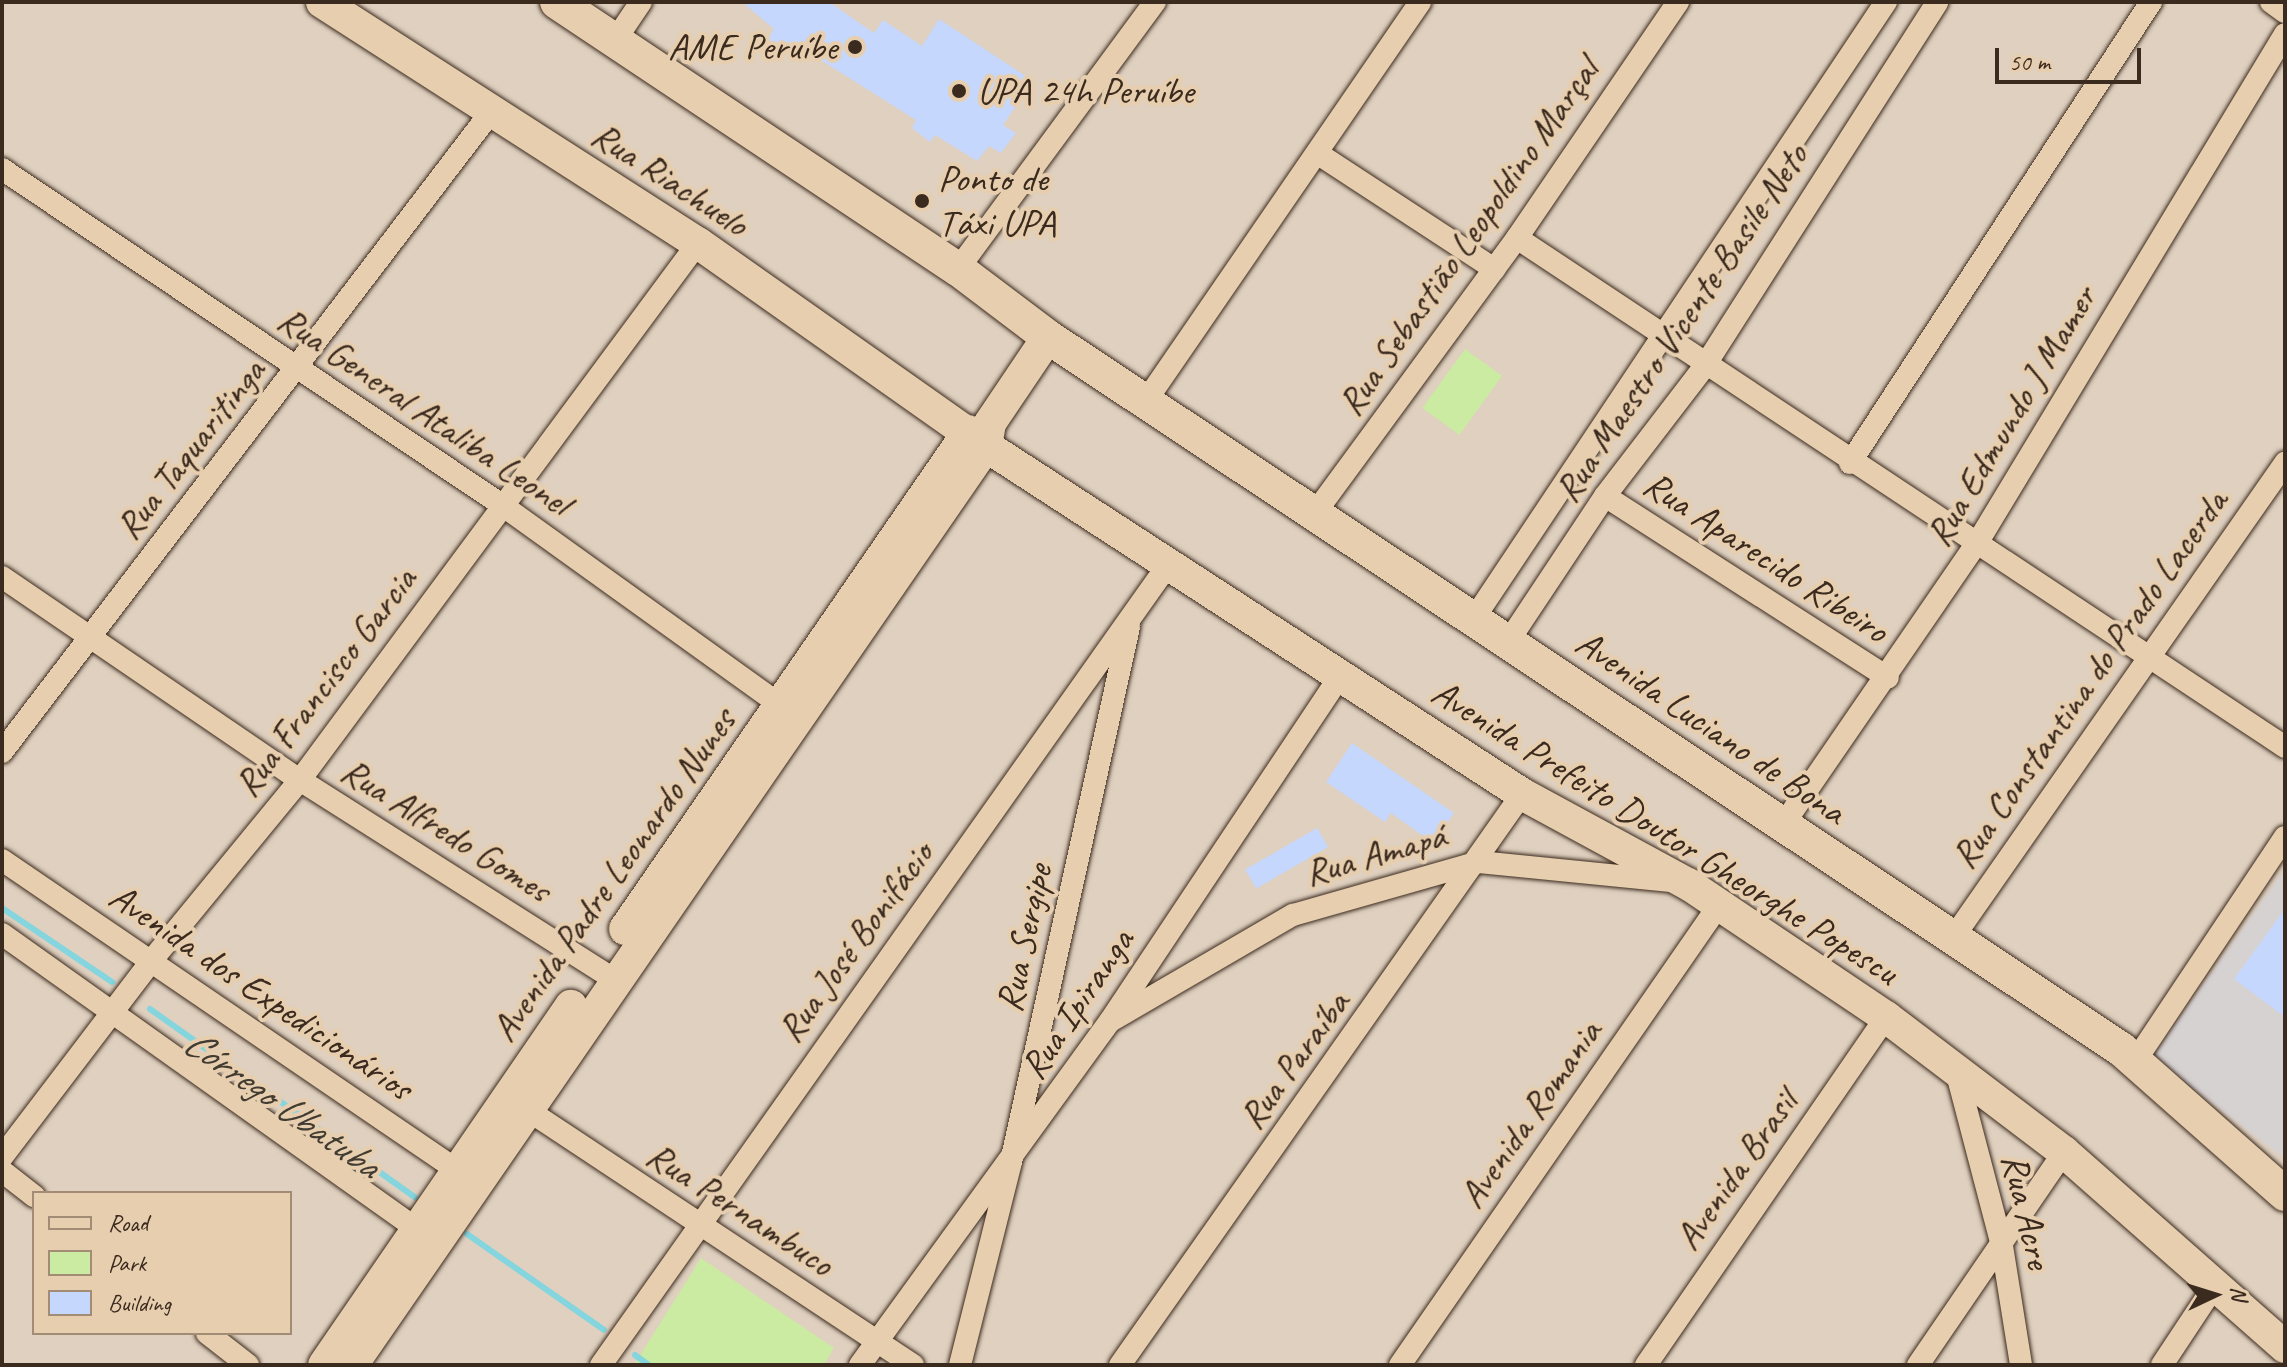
<!DOCTYPE html>
<html>
<head>
<meta charset="utf-8">
<style>
	body { margin:0 }
	#map { position:relative; width:2287px; height:1367px; overflow:hidden; background:#dfd0bf; font-family:Caveat,sans-serif }
	div>[style] { position:absolute }
	[style*='--x'] { left:calc(var(--x)*1px); top:calc(var(--y)*1px); width:calc(var(--w)*1px); rotate:calc(var(--a)*1deg) }
	.built>* { inset:0; background:#d7d2d2 }
	.green>* { inset:0; background:#cbeaa2; transform-origin:0 0 }
	.stream>* { height:6px; margin:-3px; padding:0 3px; transform-origin:3px; border-radius:3px; background:#84d5de }
	.building>* { inset:0; background:#c5d7fd; transform-origin:0 0 }
	.roads { filter:drop-shadow(0 0 2px #3b2a1e) drop-shadow(0 0 2px #3b2a1e) }
	.street>* { height:22px; margin:-11px; padding:0 11px; transform-origin:11px; border-radius:11px; background:#e6ceaf }
	.secondary>* { height:32px; margin:-16px; padding:0 16px; transform-origin:16px; border-radius:16px; background:#e6ceaf }
	.primary>* { height:34px; margin:-17px; padding:0 17px; transform-origin:17px; border-radius:17px; background:#e6ceaf }
	.dots>* { width:22px; height:22px; translate:-50% -50%; box-sizing:border-box; border:4px solid #e6ceaf; border-radius:50% }
	span { translate:-50% -50%; white-space:nowrap; text-align:center; line-height:1.15; -webkit-text-stroke:8px #e6ceaf; paint-order:stroke }
	.poi-label { font-size:38px; color:#3b2a1e }
	.right { translate:-100% -50%; text-align:right }
	.left { translate:0 -50%; text-align:left }
	.street-label { font-size:38px; color:#3b2a1e }
	.water-label { font-size:40px; color:#423b31; font-style:italic }
	.frame { position:absolute; inset:0; border:4px solid #3b2a1e; pointer-events:none }
	.legend { position:absolute; left:32px; top:1191px; width:260px; height:144px; box-sizing:border-box; background:#e6ceaf; border:2px solid #a28c75; margin:0; padding:10px 14px; list-style:none; font-size:24px; color:#3b2a1e }
	.legend li { display:flex; align-items:center; gap:16px; height:40px }
	.legend b { width:40px; border:2px solid #a28c75 }
	.north { position:absolute; left:2175px; top:1255px; width:80px; height:80px; -webkit-text-stroke:6px #e6ceaf; paint-order:stroke; rotate:86deg; font-size:22px; font-weight:700; line-height:32px; text-align:center; color:#3b2a1e }
	.north::after { content:''; display:block; margin:auto; width:28px; height:36px; background:#3b2a1e; clip-path:polygon(50% 0,100% 100%,50% 72%,0 100%) }
	.scale { position:absolute; left:1995px; top:48px; width:146px; height:36px; box-sizing:border-box; border:4px solid #3b2a1e; border-top:0; padding-left:10px; font-size:24px; line-height:28px; white-space:nowrap; color:#3b2a1e; -webkit-text-stroke:6px #e6ceaf; paint-order:stroke }
</style>
</head>
<body>
<div id="map">
	<div class="built">
		<i style="clip-path:polygon(2285px 869px,2285px 1159px,2152px 1057px)"></i>
	</div>
	<div class="green">
		<i style="left:1465px;top:349px;width:46px;height:73px;rotate:36deg"></i>
		<i style="clip-path:polygon(701px 1258px,834px 1348px,824px 1365px,634px 1365px)"></i>
	</div>
	<div class="stream">
		<i style="--x:2;--y:908;--w:133;--a:33.9"></i>
		<i style="--x:150;--y:1009;--w:325;--a:35.4"></i>
		<i style="--x:467;--y:1234;--w:167;--a:35"></i>
		<i style="--x:635;--y:1355;--w:17;--a:36"></i>
	</div>
	<div class="building">
		<i style="clip-path:polygon(742px 2px,829px 2px,874px 33px,883px 20px,922px 46px,939px 19px,1033px 81px,1003px 125px,1016px 133px,1001px 153px,989px 146px,977px 161px,935px 135px,930px 142px,912px 128px,916px 120px,792px 42px,782px 53px,767px 42px,774px 29px)"></i>
		<i style="clip-path:polygon(1352px 743px,1454px 813px,1433px 843px,1391px 813px,1385px 822px,1326px 782px)"></i>
		<i style="left:1317px;top:828px;width:22px;height:83px;rotate:60deg"></i>
		<i style="clip-path:polygon(2285px 909px,2285px 1017px,2234px 979px)"></i>
	</div>
	<div class="roads">
		<div class="street">
			<i style="--x:2271;--y:2;--w:17;--a:36"></i>
			<i style="--x:614;--y:42;--w:48;--a:-56"></i>
			<i style="--x:1317;--y:153;--w:212;--a:33.2"></i>
			<i style="--x:2;--y:169;--w:602;--a:33.9"></i>
			<i style="--x:502;--y:505;--w:355;--a:35.7"></i>
			<i style="--x:1517;--y:238;--w:921;--a:33.53"></i>
			<i style="--x:958;--y:269;--w:332;--a:-53.6"></i>
			<i style="--x:1146;--y:401;--w:484;--a:-55.5"></i>
			<i style="--x:1850;--y:463;--w:551;--a:-56.86"></i>
			<i style="--x:1605;--y:496;--w:336;--a:32.7"></i>
			<i style="--x:1315;--y:513;--w:341;--a:-53.7"></i>
			<i style="--x:1517;--y:238;--w:286;--a:-55.7"></i>
			<i style="--x:2;--y:577;--w:361;--a:34.3"></i>
			<i style="--x:300;--y:780;--w:373;--a:32.4"></i>
			<i style="--x:1475;--y:617;--w:740;--a:-56.25"></i>
			<i style="--x:1508;--y:642;--w:175;--a:-56.4"></i>
			<i style="--x:1605;--y:496;--w:163;--a:-52.5"></i>
			<i style="--x:1704;--y:367;--w:433;--a:-57.4"></i>
			<i style="--x:2;--y:752;--w:805;--a:-52.62"></i>
			<i style="--x:1783;--y:825;--w:346;--a:-55.5"></i>
			<i style="--x:1979;--y:540;--w:591;--a:-58.84"></i>
			<i style="--x:2;--y:860;--w:563;--a:34.28"></i>
			<i style="--x:2;--y:934;--w:523;--a:35.42"></i>
			<i style="--x:1953;--y:938;--w:580;--a:-55.05"></i>
			<i style="--x:1114;--y:1019;--w:207;--a:-30.2"></i>
			<i style="--x:1293;--y:915;--w:193;--a:-15.9"></i>
			<i style="--x:1479;--y:862;--w:193;--a:5.7"></i>
			<i style="--x:2136;--y:1060;--w:268;--a:-56.3"></i>
			<i style="--x:1957;--y:1074;--w:178;--a:75.3"></i>
			<i style="--x:2002;--y:1246;--w:121;--a:80.9"></i>
			<i style="--x:517;--y:1103;--w:475;--a:33.5"></i>
			<i style="--x:2;--y:1157;--w:248;--a:-52.7"></i>
			<i style="--x:152;--y:960;--w:233;--a:-50.6"></i>
			<i style="--x:300;--y:780;--w:668;--a:-53.46"></i>
			<i style="--x:2;--y:1171;--w:41;--a:38"></i>
			<i style="--x:207;--y:1333;--w:52;--a:38"></i>
			<i style="--x:601;--y:1365;--w:984;--a:-54.68"></i>
			<i style="--x:860;--y:1365;--w:425;--a:-54"></i>
			<i style="--x:1110;--y:1021;--w:417;--a:-56.3"></i>
			<i style="--x:960;--y:1365;--w:209;--a:-75.9"></i>
			<i style="--x:1011;--y:1162;--w:548;--a:-77.56"></i>
			<i style="--x:1120;--y:1365;--w:698;--a:-54.85"></i>
			<i style="--x:1400;--y:1365;--w:560;--a:-55.26"></i>
			<i style="--x:1646;--y:1365;--w:423;--a:-55.4"></i>
			<i style="--x:1918;--y:1365;--w:258;--a:-55.6"></i>
			<i style="--x:2162;--y:1365;--w:100;--a:-56.5"></i>
		</div>
		<div class="secondary">
			<i style="--x:322;--y:2;--w:447;--a:32.7"></i>
			<i style="--x:698;--y:243;--w:352;--a:35.2"></i>
			<i style="--x:986;--y:446;--w:639;--a:32.99"></i>
			<i style="--x:1522;--y:794;--w:189;--a:28.5"></i>
			<i style="--x:1688;--y:884;--w:239;--a:33.9"></i>
			<i style="--x:1886;--y:1017;--w:223;--a:37.2"></i>
			<i style="--x:2064;--y:1152;--w:295;--a:41.4"></i>
			<i style="--x:625;--y:929;--w:605;--a:-55.36"></i>
			<i style="--x:324;--y:1365;--w:436;--a:-55.5"></i>
			<i style="--x:352;--y:1365;--w:1116;--a:-55.4"></i>
			<i style="--x:986;--y:446;--w:23;--a:-80"></i>
			<i style="--x:990;--y:423;--w:104;--a:-56"></i>
		</div>
		<div class="primary">
			<i style="--x:557;--y:2;--w:482;--a:33.7"></i>
			<i style="--x:958;--y:269;--w:113;--a:37.1"></i>
			<i style="--x:1048;--y:337;--w:1288;--a:33.57"></i>
			<i style="--x:2121;--y:1049;--w:219;--a:41.5"></i>
		</div>
	</div>
	<div class="dots">
		<i style="left:855px;top:47px;background:#3b2a1e"></i>
		<i style="left:959px;top:91px;background:#3b2a1e"></i>
		<i style="left:922px;top:201px;background:#3b2a1e"></i>
	</div>
	<div class="poi-label">
		<span class="right" style="left:837px;top:47px">AME Peruíbe</span>
		<span class="left" style="left:977px;top:91px">UPA 24h Peruíbe</span>
		<span class="left" style="left:938px;top:201px">Ponto de<br>Táxi UPA</span>
	</div>
	<div class="street-label">
		<span style="left:670px;top:179px;rotate:33deg">Rua Riachuelo</span>
		<span style="left:1468px;top:237px;rotate:-55deg">Rua Sebastião Leopoldino Marçal</span>
		<span style="left:1681px;top:323px;rotate:-56deg">Rua Maestro Vicente Basile Neto</span>
		<span style="left:424px;top:411px;rotate:34deg">Rua General Ataliba Leonel</span>
		<span style="left:2011px;top:416px;rotate:-59deg">Rua Edmundo J Mamer</span>
		<span style="left:190px;top:449px;rotate:-52deg">Rua Taquaritinga</span>
		<span style="left:1766px;top:557px;rotate:33deg">Rua Aparecido Ribeiro</span>
		<span style="left:2089px;top:679px;rotate:-55deg">Rua Constantina do Prado Lacerda</span>
		<span style="left:325px;top:682px;rotate:-53deg">Rua Francisco Garcia</span>
		<span style="left:1711px;top:727px;rotate:34deg">Avenida Luciano de Bona</span>
		<span style="left:446px;top:830px;rotate:32deg">Rua Alfredo Gomes</span>
		<span style="left:1665px;top:832px;rotate:32deg">Avenida Prefeito Doutor Gheorghe Popescu</span>
		<span style="left:1375px;top:854px;rotate:-16deg">Rua Amapá</span>
		<span style="left:613px;top:875px;rotate:-55deg">Avenida Padre Leonardo Nunes</span>
		<span style="left:1024px;top:938px;rotate:-78deg">Rua Sergipe</span>
		<span style="left:855px;top:942px;rotate:-54deg">Rua José Bonifácio</span>
		<span style="left:261px;top:992px;rotate:34deg">Avenida dos Expedicionários</span>
		<span style="left:1077px;top:1004px;rotate:-56deg">Rua Ipiranga</span>
		<span style="left:1294px;top:1060px;rotate:-54deg">Rua Paraíba</span>
		<span style="left:1530px;top:1114px;rotate:-55deg">Avenida Romania</span>
		<span style="left:1736px;top:1170px;rotate:-55deg">Avenida Brasil</span>
		<span style="left:740px;top:1209px;rotate:33deg">Rua Pernambuco</span>
		<span style="left:2027px;top:1211px;rotate:77deg">Rua Acre</span>
	</div>
	<div class="water-label">
		<span style="left:282px;top:1103px;rotate:35deg">Córrego Ubatuba</span>
	</div>
	<div class="frame"></div>
	<ul class="legend">
	<li><b style="height:10px;background:#e6ceaf"></b>Road</li>
	<li><b style="height:22px;background:#cbeaa2"></b>Park</li>
	<li><b style="height:22px;background:#c5d7fd"></b>Building</li>
	</ul>
	<div class="north">N</div>
	<div class="scale">50 m</div>
</div>
</body>
</html>
